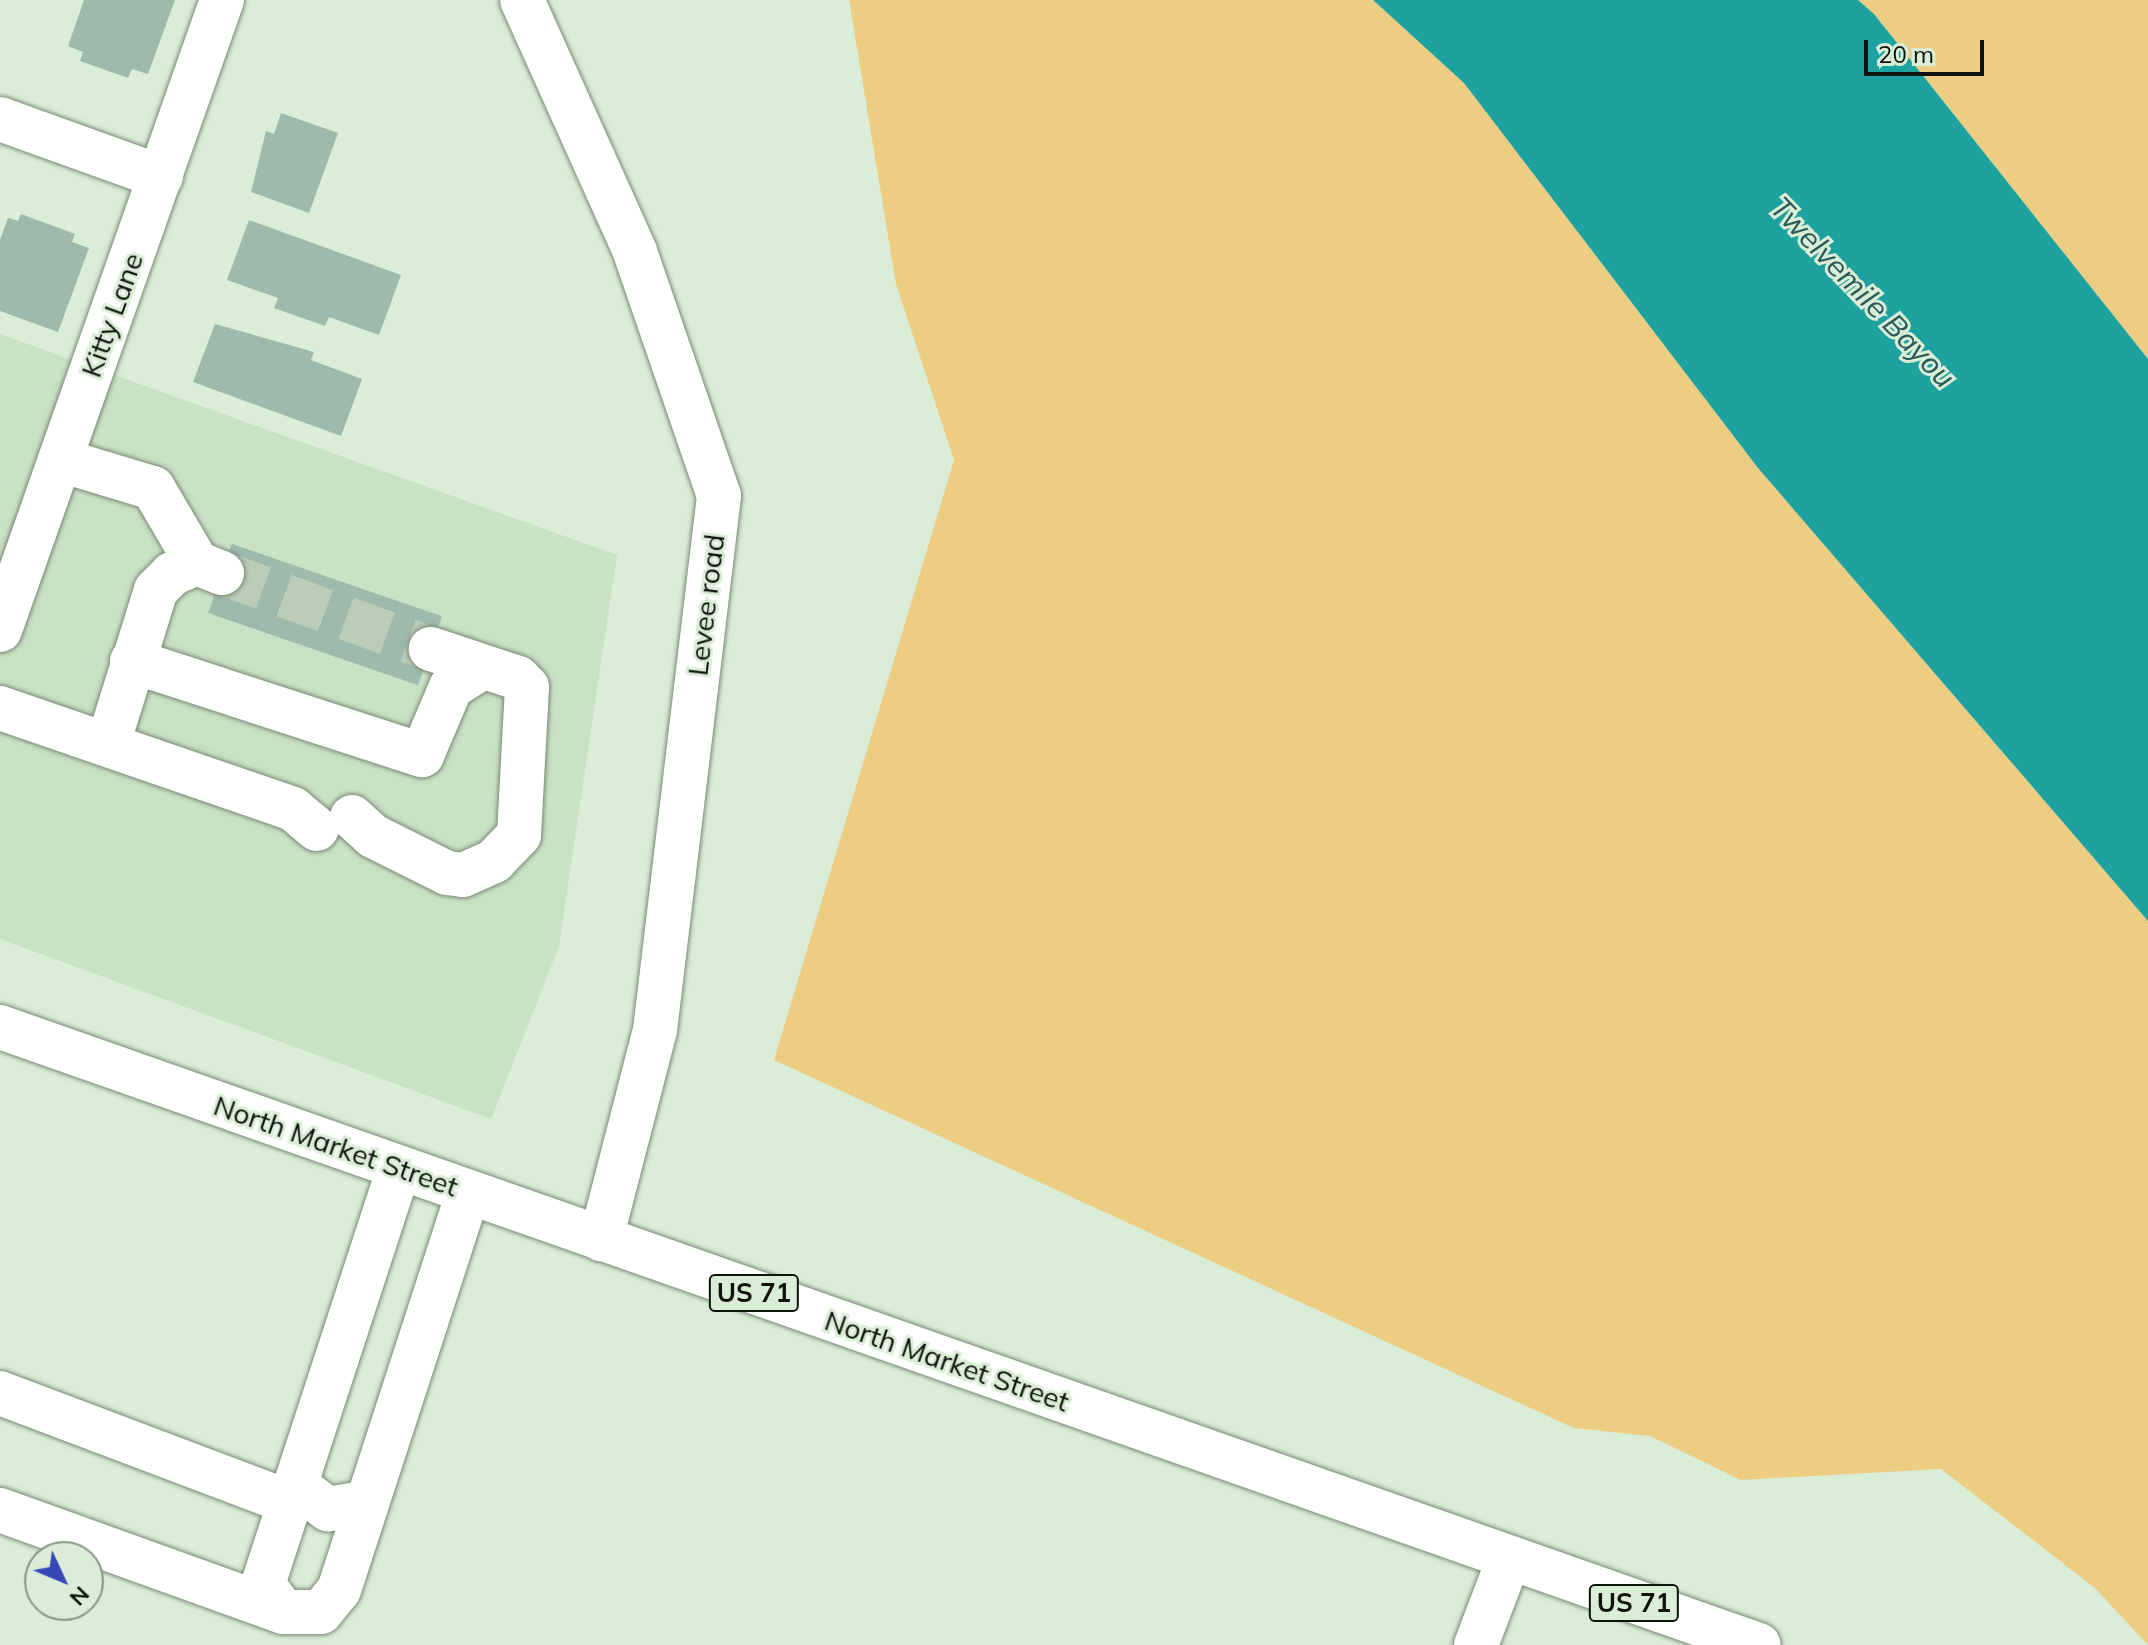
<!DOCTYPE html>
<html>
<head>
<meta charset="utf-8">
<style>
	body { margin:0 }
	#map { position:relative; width:2148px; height:1645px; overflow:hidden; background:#daedd6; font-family:Mulish,sans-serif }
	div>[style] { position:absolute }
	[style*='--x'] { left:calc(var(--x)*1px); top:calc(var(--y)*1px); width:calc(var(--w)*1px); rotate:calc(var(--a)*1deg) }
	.built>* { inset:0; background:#c9e1c4 }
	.green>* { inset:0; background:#eccd82 }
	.water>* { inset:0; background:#1ea2a0 }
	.building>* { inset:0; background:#9dbaad; transform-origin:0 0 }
	.minor-tunnel>* { height:44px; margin-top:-22px; transform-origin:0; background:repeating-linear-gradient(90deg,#bbccb8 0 44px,transparent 0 66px) }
	.roads { filter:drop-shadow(0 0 2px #788a75) drop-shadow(0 0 2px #788a75) }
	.minor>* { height:44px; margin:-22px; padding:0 22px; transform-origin:22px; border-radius:22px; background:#fff }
	.major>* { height:44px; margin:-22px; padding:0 22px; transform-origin:22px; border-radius:22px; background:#fff }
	span { translate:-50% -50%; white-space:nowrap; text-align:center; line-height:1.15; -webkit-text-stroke:6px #daedd6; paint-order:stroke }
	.shield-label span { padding:2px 6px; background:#daedd6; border:2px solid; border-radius:6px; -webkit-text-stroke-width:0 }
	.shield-label { font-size:26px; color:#0d130b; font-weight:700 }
	.street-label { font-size:28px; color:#0d130b }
	.water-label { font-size:30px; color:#285a59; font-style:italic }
	.north { position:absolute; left:24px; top:1541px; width:80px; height:80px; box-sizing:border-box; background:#daedd6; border:2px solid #889685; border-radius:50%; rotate:134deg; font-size:22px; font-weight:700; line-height:32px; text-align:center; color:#0d130b }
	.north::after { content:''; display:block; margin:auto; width:28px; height:36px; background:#3747ba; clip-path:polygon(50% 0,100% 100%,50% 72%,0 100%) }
	.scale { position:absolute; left:1864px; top:40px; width:120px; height:36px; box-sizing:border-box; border:4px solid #0d130b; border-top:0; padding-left:10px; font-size:24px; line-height:28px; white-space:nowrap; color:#0d130b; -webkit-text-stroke:6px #daedd6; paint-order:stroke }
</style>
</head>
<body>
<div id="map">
	<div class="built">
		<i style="clip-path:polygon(0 334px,617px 555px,559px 946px,491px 1119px,0 939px)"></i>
	</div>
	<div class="green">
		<i style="clip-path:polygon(849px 0,1373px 0,1464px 83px,1758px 468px,2148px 921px,2148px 1645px,2095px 1588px,1941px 1469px,1741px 1480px,1650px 1436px,1574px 1428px,774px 1060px,954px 460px,896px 284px)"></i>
		<i style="clip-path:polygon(1858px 0,2148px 0,2148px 359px,1874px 14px)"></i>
	</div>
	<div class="water">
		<i style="clip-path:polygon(1373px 0,1858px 0,1874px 14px,2148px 359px,2148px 921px,1758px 468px,1464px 83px)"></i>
	</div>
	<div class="building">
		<i style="clip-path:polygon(84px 0,175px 0,148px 74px,132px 69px,128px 78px,80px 61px,83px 52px,68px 46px)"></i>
		<i style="clip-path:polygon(281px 113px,338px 133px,309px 213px,251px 192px,266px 131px,274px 134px)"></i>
		<i style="clip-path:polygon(21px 214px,75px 234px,72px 242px,89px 248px,58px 332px,0 311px,0 240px,8px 218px,18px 221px)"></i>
		<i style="clip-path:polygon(249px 220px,401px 275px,379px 335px,329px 317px,325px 326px,274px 308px,278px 298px,227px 280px)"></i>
		<i style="clip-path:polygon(215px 324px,314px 352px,311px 360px,362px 379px,341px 436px,193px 382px)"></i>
		<i style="left:232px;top:544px;width:222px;height:73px;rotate:19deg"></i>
	</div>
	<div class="minor-tunnel">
		<i style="--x:222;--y:573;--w:222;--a:20"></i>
	</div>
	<div class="roads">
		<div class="minor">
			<i style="--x:522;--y:0;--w:276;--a:65.8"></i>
			<i style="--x:635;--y:252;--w:258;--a:71"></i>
			<i style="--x:719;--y:496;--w:538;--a:96.83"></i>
			<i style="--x:655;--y:1030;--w:216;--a:104.5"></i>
			<i style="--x:0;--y:119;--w:171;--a:19.8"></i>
			<i style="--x:60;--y:460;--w:97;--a:16.8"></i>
			<i style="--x:153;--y:488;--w:87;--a:59.6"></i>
			<i style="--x:197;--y:563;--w:27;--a:22"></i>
			<i style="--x:0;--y:630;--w:668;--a:-70.59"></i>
			<i style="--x:132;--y:661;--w:305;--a:18"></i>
			<i style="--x:422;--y:755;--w:74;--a:-66.9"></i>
			<i style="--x:451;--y:687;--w:38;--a:-32"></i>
			<i style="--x:0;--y:708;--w:310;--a:19"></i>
			<i style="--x:293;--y:809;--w:31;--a:40"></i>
			<i style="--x:108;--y:744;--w:161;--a:-72.7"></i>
			<i style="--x:156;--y:590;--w:23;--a:-45"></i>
			<i style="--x:172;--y:574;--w:27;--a:-24"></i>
			<i style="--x:352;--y:817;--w:28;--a:42"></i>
			<i style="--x:373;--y:836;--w:83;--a:26.6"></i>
			<i style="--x:447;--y:873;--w:16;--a:7"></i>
			<i style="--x:463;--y:875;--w:34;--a:-24"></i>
			<i style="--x:494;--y:861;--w:36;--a:-46"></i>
			<i style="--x:519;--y:835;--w:148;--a:-86.9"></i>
			<i style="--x:527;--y:687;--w:13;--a:-135"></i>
			<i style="--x:518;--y:678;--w:92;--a:-161.6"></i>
			<i style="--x:399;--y:1168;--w:438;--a:108.1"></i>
			<i style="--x:263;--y:1584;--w:34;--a:54"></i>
			<i style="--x:283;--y:1612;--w:38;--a:0"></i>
			<i style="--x:321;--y:1612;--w:28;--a:-51"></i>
			<i style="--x:339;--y:1590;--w:418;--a:-72"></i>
			<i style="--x:0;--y:1393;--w:311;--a:20.7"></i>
			<i style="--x:297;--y:1486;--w:39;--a:37"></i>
			<i style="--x:328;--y:1509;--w:40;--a:-10"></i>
			<i style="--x:0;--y:1510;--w:301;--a:19.8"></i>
			<i style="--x:1476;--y:1645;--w:90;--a:-69.1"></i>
		</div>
		<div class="major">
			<i style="--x:0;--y:1027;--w:1864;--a:19.36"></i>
		</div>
	</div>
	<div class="shield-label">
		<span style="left:754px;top:1293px">US 71</span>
		<span style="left:1634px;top:1603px">US 71</span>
	</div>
	<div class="street-label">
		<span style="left:112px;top:315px;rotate:-70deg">Kitty Lane</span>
		<span style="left:706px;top:605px;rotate:-83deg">Levee road</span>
		<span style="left:336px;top:1146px;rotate:19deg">North Market Street</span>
		<span style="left:947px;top:1361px;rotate:19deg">North Market Street</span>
	</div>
	<div class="water-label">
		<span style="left:1863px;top:292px;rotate:46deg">Twelvemile Bayou</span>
	</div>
	<div class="north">N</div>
	<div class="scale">20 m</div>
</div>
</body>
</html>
